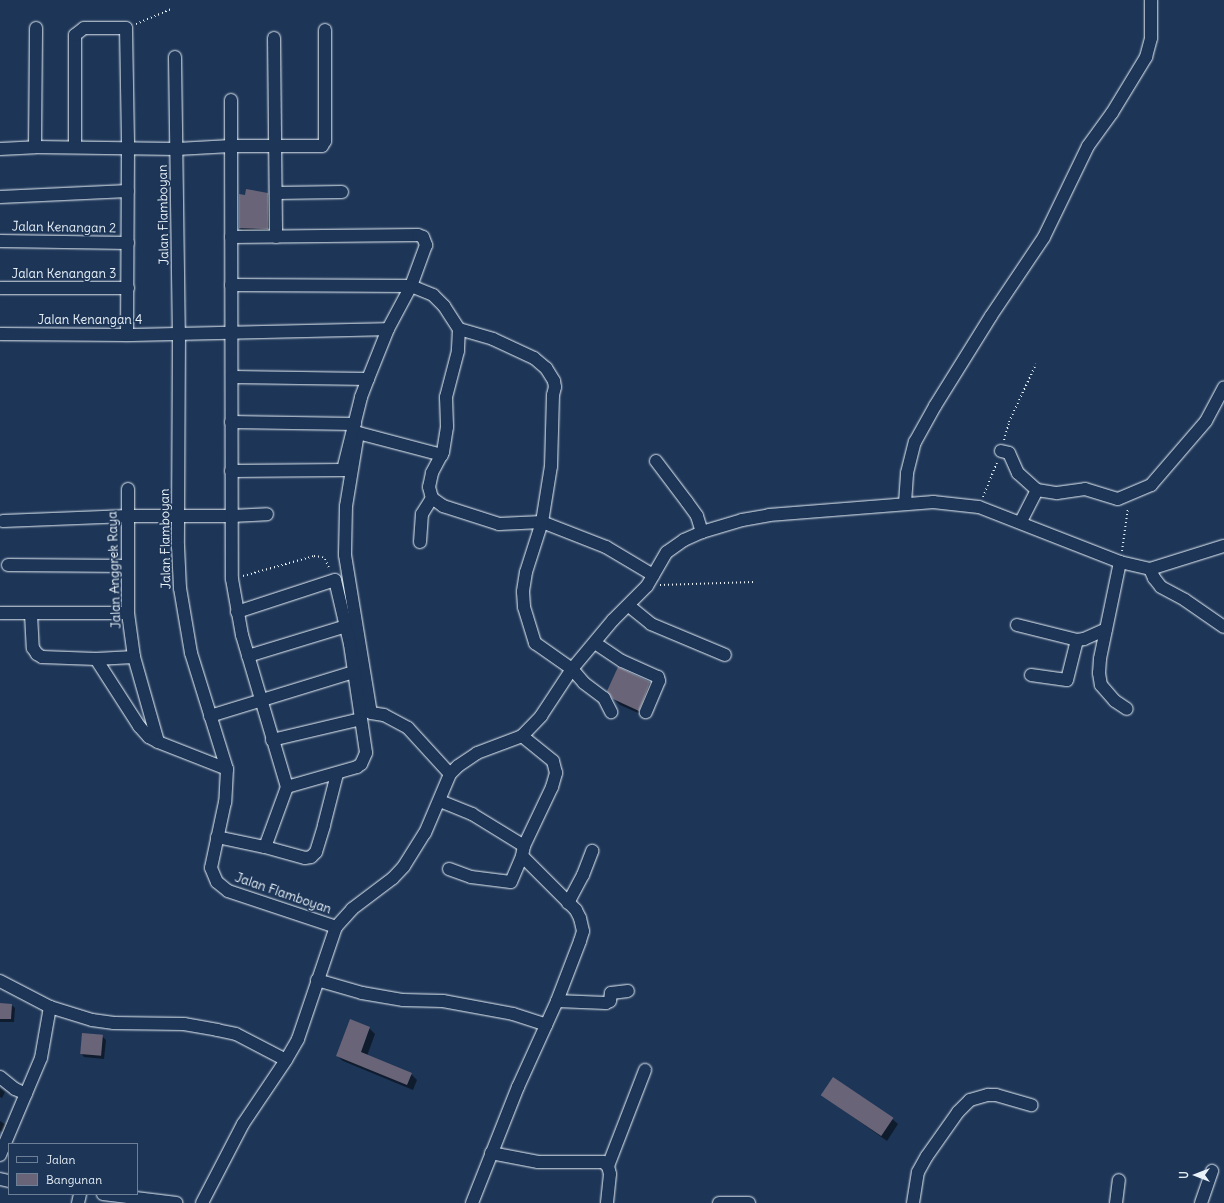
<!DOCTYPE html>
<html>
<head>
<meta charset="utf-8">
<style>
	body { margin:0 }
	#map { position:relative; width:1224px; height:1203px; overflow:hidden; background:#1d3557; font-family:Delius,sans-serif }
	div>[style] { position:absolute }
	[style*='--x'] { left:calc(var(--x)*1px); top:calc(var(--y)*1px); width:calc(var(--w)*1px); rotate:calc(var(--a)*1deg) }
	.shadow>* { inset:0; background:#0007 }
	.building>* { inset:0; background:#696478; transform-origin:0 0 }
	.path>* { height:2px; margin-top:-1px; transform-origin:0; background:repeating-linear-gradient(90deg,#e8f1f8 0 1px,transparent 0 4px) }
	.roads { filter:drop-shadow(0 0 1px #e8f1f8) drop-shadow(0 0 1px #e8f1f8) }
	.minor>* { height:12px; margin:-6px; padding:0 6px; transform-origin:6px; border-radius:6px; background:#1d3557 }
	span { translate:-50% -50%; white-space:nowrap; text-align:center; line-height:1.15; -webkit-text-stroke:3.5px #1d3557; paint-order:stroke }
	.street-label { font-size:13px; color:#e8f1f8 }
	.legend { position:absolute; left:8px; top:1143px; width:130px; height:52px; box-sizing:border-box; background:#1d3557; border:1px solid #6e8097; margin:0; padding:5px 7px; list-style:none; font-size:12px; color:#e8f1f8 }
	.legend li { display:flex; align-items:center; gap:8px; height:20px }
	.legend b { width:20px; border:1px solid #6e8097 }
	.north { position:absolute; left:1176px; top:1155px; width:40px; height:40px; -webkit-text-stroke:3px #1d3557; paint-order:stroke; rotate:270deg; font-size:11px; font-weight:700; line-height:16px; text-align:center; color:#e8f1f8 }
	.north::after { content:''; display:block; margin:auto; width:14px; height:18px; background:#e8f1f8; clip-path:polygon(50% 0,100% 100%,50% 72%,0 100%) }
</style>
</head>
<body>
<div id="map">
	<div class="shadow">
		<i style="clip-path:polygon(268px 194px,273px 200px,274px 234px,246px 234px,240px 228px,246px 196px)"></i>
		<i style="clip-path:polygon(618px 668px,650px 683px,656px 688px,645px 716px,620px 705px,614px 699px)"></i>
		<i style="clip-path:polygon(0 1004px,11px 1005px,15px 1008px,14px 1022px,0 1022px)"></i>
		<i style="clip-path:polygon(369px 1028px,375px 1034px,367px 1056px,411px 1074px,417px 1080px,413px 1090px,343px 1061px,337px 1056px)"></i>
		<i style="clip-path:polygon(102px 1036px,106px 1040px,104px 1059px,84px 1057px,81px 1053px)"></i>
		<i style="clip-path:polygon(0 1088px,5px 1092px,2px 1098px,0 1097px)"></i>
		<i style="clip-path:polygon(822px 1095px,892px 1119px,898px 1124px,887px 1141px)"></i>
		<i style="clip-path:polygon(0 1121px,6px 1125px,3px 1132px,0 1131px)"></i>
	</div>
	<div class="building">
		<i style="clip-path:polygon(246px 189px,268px 193px,268px 229px,239px 228px,239px 194px,245px 195px)"></i>
		<i style="clip-path:polygon(618px 667px,650px 682px,639px 711px,613px 699px,607px 691px)"></i>
		<i style="clip-path:polygon(0 1003px,12px 1004px,11px 1019px,0 1019px)"></i>
		<i style="clip-path:polygon(350px 1019px,370px 1027px,361px 1052px,412px 1073px,407px 1085px,336px 1056px)"></i>
		<i style="left:82px;top:1033px;width:21px;height:21px;rotate:5deg"></i>
		<i style="left:833px;top:1077px;width:73px;height:22px;rotate:34deg"></i>
	</div>
	<div class="path">
		<i style="--x:136;--y:24;--w:38;--a:-23"></i>
		<i style="--x:1004;--y:440;--w:19;--a:-74"></i>
		<i style="--x:1009;--y:422;--w:64;--a:-65"></i>
		<i style="--x:983;--y:497;--w:38;--a:-68"></i>
		<i style="--x:1122;--y:551;--w:43;--a:-82.1"></i>
		<i style="--x:243;--y:576;--w:74;--a:-15.7"></i>
		<i style="--x:314;--y:556;--w:8;--a:7"></i>
		<i style="--x:322;--y:557;--w:4;--a:34"></i>
		<i style="--x:325;--y:559;--w:12;--a:66"></i>
		<i style="--x:660;--y:585;--w:94;--a:-1.8"></i>
	</div>
	<div class="roads">
		<div class="minor">
			<i style="--x:274;--y:38;--w:199;--a:89.4"></i>
			<i style="--x:175;--y:57;--w:276;--a:89.2"></i>
			<i style="--x:179;--y:333;--w:213;--a:90.3"></i>
			<i style="--x:178;--y:546;--w:42;--a:87.3"></i>
			<i style="--x:180;--y:588;--w:66;--a:80.4"></i>
			<i style="--x:191;--y:653;--w:121;--a:72.8"></i>
			<i style="--x:227;--y:769;--w:33;--a:93"></i>
			<i style="--x:225;--y:802;--w:67;--a:102"></i>
			<i style="--x:211;--y:868;--w:15;--a:67"></i>
			<i style="--x:217;--y:882;--w:14;--a:39"></i>
			<i style="--x:228;--y:891;--w:114;--a:18.4"></i>
			<i style="--x:231;--y:100;--w:479;--a:89.9"></i>
			<i style="--x:232;--y:579;--w:57;--a:79.9"></i>
			<i style="--x:242;--y:635;--w:159;--a:73.5"></i>
			<i style="--x:287;--y:787;--w:64;--a:110.1"></i>
			<i style="--x:35;--y:147;--w:119;--a:-89.5"></i>
			<i style="--x:75;--y:147;--w:112;--a:-90"></i>
			<i style="--x:75;--y:35;--w:11;--a:-38"></i>
			<i style="--x:84;--y:28;--w:42;--a:0"></i>
			<i style="--x:126;--y:28;--w:119;--a:89"></i>
			<i style="--x:128;--y:147;--w:188;--a:90.3"></i>
			<i style="--x:0;--y:149;--w:35;--a:-3"></i>
			<i style="--x:35;--y:147;--w:142;--a:0.8"></i>
			<i style="--x:177;--y:149;--w:54;--a:-3.2"></i>
			<i style="--x:231;--y:146;--w:91;--a:0"></i>
			<i style="--x:322;--y:146;--w:6;--a:-59"></i>
			<i style="--x:325;--y:141;--w:111;--a:-90"></i>
			<i style="--x:276;--y:193;--w:66;--a:-0.9"></i>
			<i style="--x:0;--y:197;--w:128;--a:-2.7"></i>
			<i style="--x:231;--y:237;--w:187;--a:-0.6"></i>
			<i style="--x:418;--y:235;--w:5;--a:22"></i>
			<i style="--x:423;--y:237;--w:9;--a:69"></i>
			<i style="--x:426;--y:245;--w:44;--a:110.1"></i>
			<i style="--x:411;--y:286;--w:24;--a:22"></i>
			<i style="--x:433;--y:295;--w:16;--a:45"></i>
			<i style="--x:444;--y:306;--w:27;--a:57"></i>
			<i style="--x:459;--y:329;--w:22;--a:93"></i>
			<i style="--x:458;--y:351;--w:48;--a:104.6"></i>
			<i style="--x:446;--y:397;--w:30;--a:88"></i>
			<i style="--x:447;--y:427;--w:25;--a:99"></i>
			<i style="--x:443;--y:452;--w:24;--a:118"></i>
			<i style="--x:432;--y:473;--w:14;--a:102"></i>
			<i style="--x:429;--y:487;--w:11;--a:75"></i>
			<i style="--x:432;--y:498;--w:14;--a:36"></i>
			<i style="--x:443;--y:506;--w:59;--a:17.8"></i>
			<i style="--x:499;--y:524;--w:43;--a:-2.7"></i>
			<i style="--x:542;--y:522;--w:69;--a:21.3"></i>
			<i style="--x:606;--y:547;--w:55;--a:30.8"></i>
			<i style="--x:0;--y:241;--w:128;--a:0.9"></i>
			<i style="--x:231;--y:285;--w:180;--a:0.3"></i>
			<i style="--x:411;--y:286;--w:49;--a:118.1"></i>
			<i style="--x:0;--y:288;--w:128;--a:0"></i>
			<i style="--x:459;--y:329;--w:35;--a:16"></i>
			<i style="--x:493;--y:339;--w:45;--a:24.9"></i>
			<i style="--x:534;--y:358;--w:16;--a:40"></i>
			<i style="--x:546;--y:368;--w:15;--a:58"></i>
			<i style="--x:554;--y:381;--w:6;--a:81"></i>
			<i style="--x:555;--y:387;--w:8;--a:104"></i>
			<i style="--x:553;--y:395;--w:71;--a:91.6"></i>
			<i style="--x:551;--y:466;--w:57;--a:99.1"></i>
			<i style="--x:542;--y:522;--w:52;--a:107.7"></i>
			<i style="--x:526;--y:572;--w:20;--a:99"></i>
			<i style="--x:523;--y:592;--w:15;--a:86"></i>
			<i style="--x:524;--y:607;--w:38;--a:73"></i>
			<i style="--x:535;--y:643;--w:45;--a:35.1"></i>
			<i style="--x:572;--y:669;--w:18;--a:49"></i>
			<i style="--x:584;--y:683;--w:25;--a:37"></i>
			<i style="--x:604;--y:698;--w:16;--a:63"></i>
			<i style="--x:0;--y:334;--w:127;--a:0.5"></i>
			<i style="--x:127;--y:335;--w:261;--a:-1.3"></i>
			<i style="--x:388;--y:329;--w:54;--a:111.8"></i>
			<i style="--x:231;--y:422;--w:124;--a:0.9"></i>
			<i style="--x:1001;--y:451;--w:8;--a:14"></i>
			<i style="--x:1009;--y:453;--w:22;--a:66"></i>
			<i style="--x:1018;--y:473;--w:25;--a:42"></i>
			<i style="--x:1037;--y:490;--w:36;--a:117"></i>
			<i style="--x:442;--y:455;--w:87;--a:-165.3"></i>
			<i style="--x:358;--y:433;--w:74;--a:99.3"></i>
			<i style="--x:346;--y:506;--w:49;--a:91.2"></i>
			<i style="--x:345;--y:555;--w:160;--a:80.7"></i>
			<i style="--x:371;--y:713;--w:13;--a:9"></i>
			<i style="--x:384;--y:715;--w:27;--a:28"></i>
			<i style="--x:408;--y:728;--w:62;--a:47.6"></i>
			<i style="--x:656;--y:461;--w:51;--a:52.9"></i>
			<i style="--x:687;--y:502;--w:17;--a:54"></i>
			<i style="--x:697;--y:516;--w:17;--a:73"></i>
			<i style="--x:231;--y:471;--w:112;--a:-0.5"></i>
			<i style="--x:343;--y:470;--w:75;--a:-76.1"></i>
			<i style="--x:361;--y:397;--w:19;--a:-69"></i>
			<i style="--x:368;--y:379;--w:135;--a:-179.2"></i>
			<i style="--x:128;--y:489;--w:124;--a:90"></i>
			<i style="--x:128;--y:613;--w:44;--a:82.2"></i>
			<i style="--x:134;--y:657;--w:88;--a:74.2"></i>
			<i style="--x:1037;--y:490;--w:20;--a:9"></i>
			<i style="--x:1057;--y:493;--w:28;--a:-8"></i>
			<i style="--x:1085;--y:489;--w:34;--a:17"></i>
			<i style="--x:1118;--y:499;--w:36;--a:-23"></i>
			<i style="--x:1151;--y:485;--w:84;--a:-49.3"></i>
			<i style="--x:1206;--y:421;--w:38;--a:-62"></i>
			<i style="--x:905;--y:503;--w:30;--a:-86"></i>
			<i style="--x:907;--y:473;--w:32;--a:-76"></i>
			<i style="--x:915;--y:442;--w:41;--a:-60.9"></i>
			<i style="--x:935;--y:406;--w:106;--a:-58.1"></i>
			<i style="--x:991;--y:316;--w:95;--a:-56.1"></i>
			<i style="--x:1044;--y:237;--w:101;--a:-64.2"></i>
			<i style="--x:1088;--y:146;--w:41;--a:-54"></i>
			<i style="--x:1112;--y:113;--w:66;--a:-58.7"></i>
			<i style="--x:1146;--y:57;--w:20;--a:-75"></i>
			<i style="--x:1151;--y:38;--w:38;--a:-90"></i>
			<i style="--x:3;--y:521;--w:125;--a:-2.3"></i>
			<i style="--x:128;--y:516;--w:104;--a:0"></i>
			<i style="--x:232;--y:516;--w:35;--a:-3"></i>
			<i style="--x:420;--y:542;--w:28;--a:-86"></i>
			<i style="--x:422;--y:514;--w:19;--a:-58"></i>
			<i style="--x:1120;--y:562;--w:99;--a:101.7"></i>
			<i style="--x:1100;--y:659;--w:14;--a:94"></i>
			<i style="--x:1099;--y:673;--w:12;--a:81"></i>
			<i style="--x:1101;--y:685;--w:21;--a:49"></i>
			<i style="--x:1115;--y:701;--w:14;--a:34"></i>
			<i style="--x:8;--y:565;--w:119;--a:0.5"></i>
			<i style="--x:1150;--y:569;--w:10;--a:66"></i>
			<i style="--x:1154;--y:578;--w:11;--a:52"></i>
			<i style="--x:1161;--y:587;--w:27;--a:28"></i>
			<i style="--x:1185;--y:600;--w:47;--a:34.7"></i>
			<i style="--x:629;--y:606;--w:28;--a:39"></i>
			<i style="--x:651;--y:624;--w:80;--a:22.7"></i>
			<i style="--x:237;--y:612;--w:103;--a:-18.1"></i>
			<i style="--x:335;--y:580;--w:66;--a:76.8"></i>
			<i style="--x:350;--y:644;--w:110;--a:81.6"></i>
			<i style="--x:366;--y:753;--w:12;--a:114"></i>
			<i style="--x:361;--y:764;--w:5;--a:143"></i>
			<i style="--x:357;--y:767;--w:73;--a:164.1"></i>
			<i style="--x:0;--y:613;--w:128;--a:0"></i>
			<i style="--x:31;--y:614;--w:34;--a:87"></i>
			<i style="--x:33;--y:648;--w:7;--a:56"></i>
			<i style="--x:37;--y:654;--w:6;--a:31"></i>
			<i style="--x:42;--y:657;--w:54;--a:2.1"></i>
			<i style="--x:96;--y:659;--w:38;--a:-3"></i>
			<i style="--x:1017;--y:625;--w:62;--a:14"></i>
			<i style="--x:1077;--y:640;--w:7;--a:-8"></i>
			<i style="--x:1084;--y:639;--w:24;--a:-24"></i>
			<i style="--x:595;--y:643;--w:32;--a:34"></i>
			<i style="--x:622;--y:661;--w:39;--a:24"></i>
			<i style="--x:658;--y:677;--w:4;--a:76"></i>
			<i style="--x:659;--y:681;--w:34;--a:113"></i>
			<i style="--x:248;--y:656;--w:102;--a:-17"></i>
			<i style="--x:96;--y:659;--w:80;--a:57.3"></i>
			<i style="--x:139;--y:726;--w:15;--a:48"></i>
			<i style="--x:149;--y:737;--w:10;--a:29"></i>
			<i style="--x:158;--y:742;--w:74;--a:21.4"></i>
			<i style="--x:1031;--y:675;--w:36;--a:8"></i>
			<i style="--x:1067;--y:680;--w:41;--a:-76"></i>
			<i style="--x:210;--y:716;--w:151;--a:-17"></i>
			<i style="--x:272;--y:740;--w:91;--a:-13.3"></i>
			<i style="--x:440;--y:801;--w:35;--a:22"></i>
			<i style="--x:472;--y:814;--w:61;--a:31.6"></i>
			<i style="--x:217;--y:837;--w:49;--a:11.8"></i>
			<i style="--x:265;--y:847;--w:41;--a:15.4"></i>
			<i style="--x:305;--y:858;--w:6;--a:-9"></i>
			<i style="--x:311;--y:857;--w:7;--a:-45"></i>
			<i style="--x:316;--y:852;--w:28;--a:-73"></i>
			<i style="--x:324;--y:825;--w:53;--a:-75.7"></i>
			<i style="--x:449;--y:869;--w:23;--a:20"></i>
			<i style="--x:471;--y:877;--w:40;--a:7.1"></i>
			<i style="--x:511;--y:882;--w:28;--a:-67"></i>
			<i style="--x:568;--y:903;--w:32;--a:-62"></i>
			<i style="--x:583;--y:875;--w:26;--a:-69"></i>
			<i style="--x:317;--y:980;--w:47;--a:16.1"></i>
			<i style="--x:362;--y:993;--w:42;--a:9.7"></i>
			<i style="--x:403;--y:1000;--w:40;--a:1.4"></i>
			<i style="--x:443;--y:1001;--w:71;--a:10.5"></i>
			<i style="--x:513;--y:1014;--w:35;--a:18"></i>
			<i style="--x:0;--y:981;--w:56;--a:27.5"></i>
			<i style="--x:50;--y:1007;--w:44;--a:17.2"></i>
			<i style="--x:92;--y:1020;--w:22;--a:8"></i>
			<i style="--x:114;--y:1023;--w:70;--a:0.8"></i>
			<i style="--x:184;--y:1024;--w:34;--a:10"></i>
			<i style="--x:217;--y:1030;--w:19;--a:12"></i>
			<i style="--x:236;--y:1034;--w:56;--a:27.5"></i>
			<i style="--x:557;--y:1001;--w:49;--a:2.3"></i>
			<i style="--x:606;--y:1003;--w:4;--a:-27"></i>
			<i style="--x:610;--y:1001;--w:8;--a:-83"></i>
			<i style="--x:611;--y:993;--w:17;--a:-7"></i>
			<i style="--x:0;--y:1077;--w:19;--a:39"></i>
			<i style="--x:15;--y:1089;--w:12;--a:24"></i>
			<i style="--x:491;--y:1153;--w:48;--a:10.8"></i>
			<i style="--x:538;--y:1162;--w:65;--a:0"></i>
			<i style="--x:603;--y:1162;--w:6;--a:39"></i>
			<i style="--x:608;--y:1166;--w:8;--a:76"></i>
			<i style="--x:610;--y:1174;--w:29;--a:96"></i>
			<i style="--x:0;--y:1155;--w:105;--a:-67.1"></i>
			<i style="--x:41;--y:1058;--w:52;--a:-80"></i>
			<i style="--x:608;--y:1166;--w:103;--a:-68.9"></i>
			<i style="--x:0;--y:1179;--w:9;--a:13"></i>
			<i style="--x:103;--y:1194;--w:74;--a:7"></i>
			<i style="--x:78;--y:1203;--w:9;--a:-77"></i>
			<i style="--x:202;--y:1203;--w:89;--a:-62.6"></i>
			<i style="--x:243;--y:1124;--w:77;--a:-56.1"></i>
			<i style="--x:286;--y:1060;--w:24;--a:-60"></i>
			<i style="--x:298;--y:1039;--w:118;--a:-71.3"></i>
			<i style="--x:336;--y:927;--w:24;--a:-48"></i>
			<i style="--x:352;--y:909;--w:51;--a:-37.1"></i>
			<i style="--x:393;--y:878;--w:16;--a:-47"></i>
			<i style="--x:404;--y:866;--w:39;--a:-58"></i>
			<i style="--x:425;--y:833;--w:64;--a:-67"></i>
			<i style="--x:450;--y:774;--w:11;--a:-45"></i>
			<i style="--x:458;--y:766;--w:23;--a:-34"></i>
			<i style="--x:477;--y:753;--w:48;--a:-20.7"></i>
			<i style="--x:522;--y:736;--w:28;--a:-46"></i>
			<i style="--x:541;--y:716;--w:56;--a:-56.6"></i>
			<i style="--x:572;--y:669;--w:64;--a:-50.1"></i>
			<i style="--x:613;--y:620;--w:48;--a:-45"></i>
			<i style="--x:647;--y:586;--w:39;--a:-60"></i>
			<i style="--x:667;--y:552;--w:21;--a:-35"></i>
			<i style="--x:684;--y:540;--w:20;--a:-24"></i>
			<i style="--x:702;--y:532;--w:42;--a:-16.7"></i>
			<i style="--x:742;--y:520;--w:27;--a:-10"></i>
			<i style="--x:769;--y:515;--w:165;--a:-4.5"></i>
			<i style="--x:933;--y:502;--w:46;--a:6.2"></i>
			<i style="--x:979;--y:507;--w:151;--a:21.3"></i>
			<i style="--x:1120;--y:562;--w:31;--a:13"></i>
			<i style="--x:1150;--y:569;--w:77;--a:-17.3"></i>
			<i style="--x:472;--y:1203;--w:125;--a:-68.4"></i>
			<i style="--x:518;--y:1087;--w:94;--a:-65.6"></i>
			<i style="--x:557;--y:1001;--w:64;--a:-69"></i>
			<i style="--x:580;--y:941;--w:10;--a:-73"></i>
			<i style="--x:583;--y:931;--w:13;--a:-103"></i>
			<i style="--x:580;--y:918;--w:9;--a:-117"></i>
			<i style="--x:576;--y:910;--w:76;--a:-135"></i>
			<i style="--x:522;--y:856;--w:10;--a:-79"></i>
			<i style="--x:524;--y:846;--w:65;--a:-64.6"></i>
			<i style="--x:552;--y:787;--w:15;--a:-74"></i>
			<i style="--x:556;--y:773;--w:12;--a:-104"></i>
			<i style="--x:553;--y:761;--w:40;--a:-141"></i>
			<i style="--x:719;--y:1203;--w:30;--a:0"></i>
			<i style="--x:913;--y:1203;--w:31;--a:-81"></i>
			<i style="--x:918;--y:1172;--w:18;--a:-61"></i>
			<i style="--x:927;--y:1156;--w:54;--a:-54.8"></i>
			<i style="--x:958;--y:1112;--w:17;--a:-45"></i>
			<i style="--x:970;--y:1100;--w:19;--a:-16"></i>
			<i style="--x:988;--y:1095;--w:8;--a:0"></i>
			<i style="--x:996;--y:1095;--w:37;--a:16"></i>
			<i style="--x:1116;--y:1203;--w:23;--a:-83"></i>
			<i style="--x:1201;--y:1203;--w:34;--a:-71"></i>
		</div>
	</div>
	<div class="street-label">
		<span style="left:164px;top:215px;rotate:-91deg">Jalan Flamboyan</span>
		<span style="left:64px;top:228px;rotate:1deg">Jalan Kenangan 2</span>
		<span style="left:64px;top:274px">Jalan Kenangan 3</span>
		<span style="left:90px;top:320px">Jalan Kenangan 4</span>
		<span style="left:166px;top:539px;rotate:-91deg">Jalan Flamboyan</span>
		<span style="left:115px;top:570px;rotate:-92deg">Jalan Anggrek Raya</span>
		<span style="left:283px;top:894px;rotate:19deg">Jalan Flamboyan</span>
	</div>
	<ul class="legend">
	<li><b style="height:5px;background:#1d3557"></b>Jalan</li>
	<li><b style="height:11px;background:#696478"></b>Bangunan</li>
	</ul>
	<div class="north">U</div>
</div>
</body>
</html>
